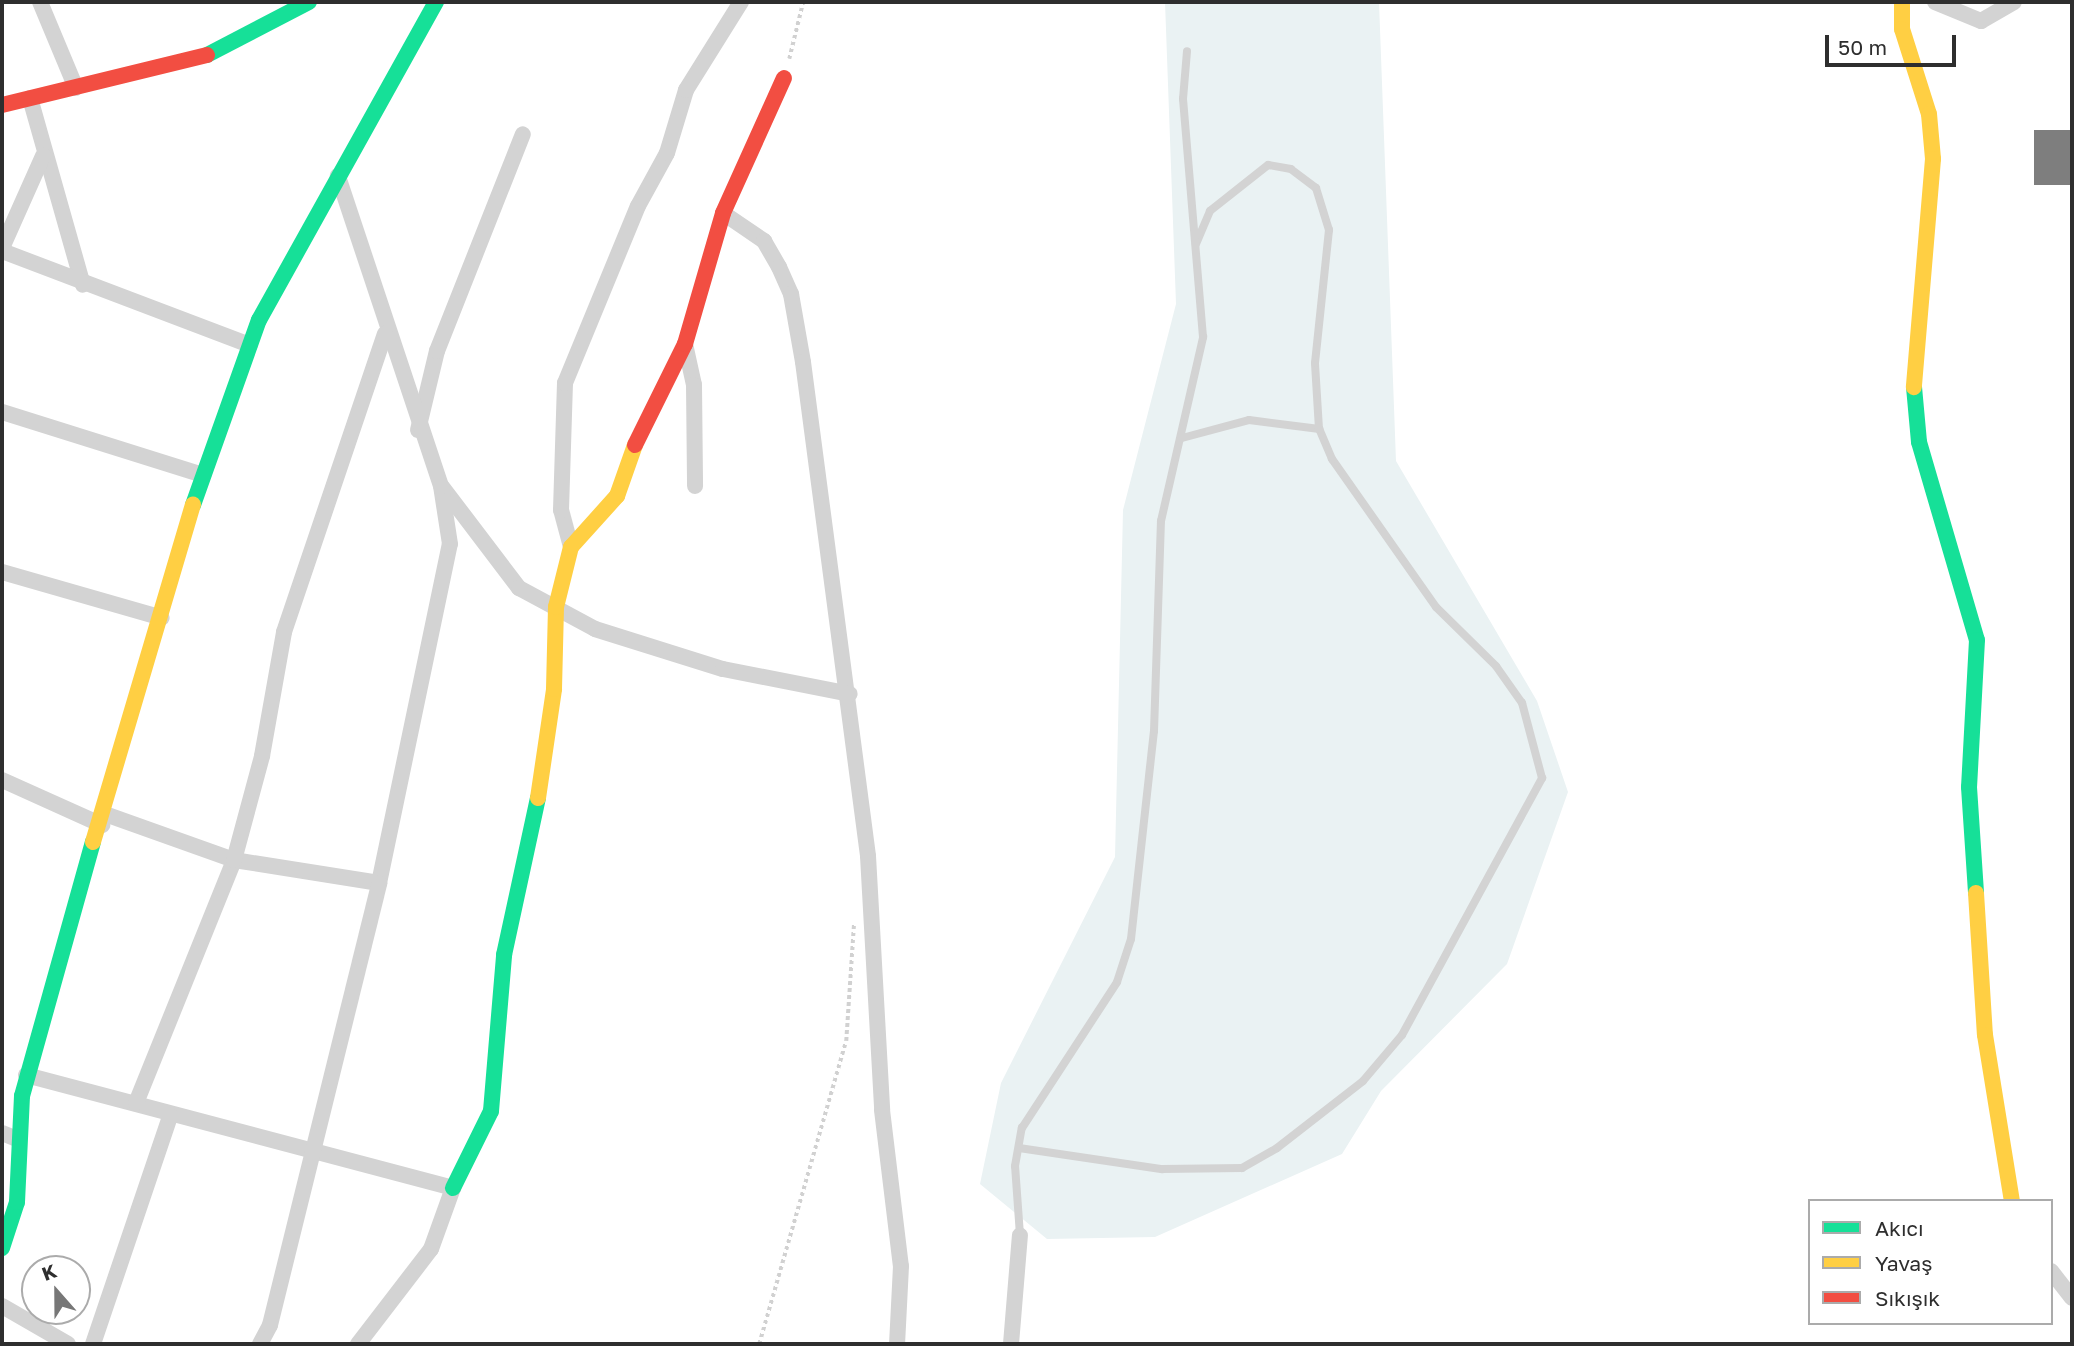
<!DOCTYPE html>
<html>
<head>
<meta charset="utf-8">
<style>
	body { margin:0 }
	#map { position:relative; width:2074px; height:1346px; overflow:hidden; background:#fff; font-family:"Golos Text",sans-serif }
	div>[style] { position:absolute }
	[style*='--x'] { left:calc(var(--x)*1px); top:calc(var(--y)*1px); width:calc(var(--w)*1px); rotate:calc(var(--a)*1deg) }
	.green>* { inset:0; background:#eaf2f3 }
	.building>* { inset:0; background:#7e7e7e; transform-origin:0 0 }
	.path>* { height:3.5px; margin-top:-1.75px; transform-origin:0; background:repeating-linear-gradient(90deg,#d1d1d1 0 3.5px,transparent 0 7px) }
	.lane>* { height:8px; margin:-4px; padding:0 4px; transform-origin:4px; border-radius:4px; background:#d3d3d3 }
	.street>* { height:16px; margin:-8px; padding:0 8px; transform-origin:8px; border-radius:8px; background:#d3d3d3 }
	.fast>* { height:16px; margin:-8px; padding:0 8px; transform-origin:8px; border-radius:8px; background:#16e098 }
	.slow>* { height:16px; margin:-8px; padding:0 8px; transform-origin:8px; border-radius:8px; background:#ffcf43 }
	.jam>* { height:16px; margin:-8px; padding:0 8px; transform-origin:8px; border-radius:8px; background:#f24e42 }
	span { translate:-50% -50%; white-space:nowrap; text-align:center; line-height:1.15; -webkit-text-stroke:7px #fff; paint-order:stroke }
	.frame { position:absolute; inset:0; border:4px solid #2e2e2e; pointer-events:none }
	.legend { position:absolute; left:1808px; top:1199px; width:245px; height:126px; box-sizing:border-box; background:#fff; border:2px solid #ababab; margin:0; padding:9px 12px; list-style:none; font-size:21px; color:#2e2e2e }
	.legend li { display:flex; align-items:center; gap:14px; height:35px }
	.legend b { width:35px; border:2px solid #ababab }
	.north { position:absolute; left:21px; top:1255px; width:70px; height:70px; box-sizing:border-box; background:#fff; border:2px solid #ababab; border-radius:50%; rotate:339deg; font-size:19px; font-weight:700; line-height:28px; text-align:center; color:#2e2e2e }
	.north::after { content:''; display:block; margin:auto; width:24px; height:32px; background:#777; clip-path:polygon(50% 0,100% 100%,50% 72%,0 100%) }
	.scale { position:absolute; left:1825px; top:35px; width:131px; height:32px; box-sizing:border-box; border:4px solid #2e2e2e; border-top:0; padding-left:9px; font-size:21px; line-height:24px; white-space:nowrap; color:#2e2e2e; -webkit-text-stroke:5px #fff; paint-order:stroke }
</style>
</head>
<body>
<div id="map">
	<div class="green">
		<i style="clip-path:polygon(1165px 2px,1379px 2px,1396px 461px,1537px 701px,1568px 792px,1507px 964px,1381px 1091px,1342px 1154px,1155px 1237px,1047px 1239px,980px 1184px,1001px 1083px,1115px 857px,1123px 510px,1176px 304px)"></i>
	</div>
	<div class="building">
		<i style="left:2072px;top:130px;width:55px;height:38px;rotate:90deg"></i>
	</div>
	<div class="path">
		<i style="--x:789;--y:59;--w:59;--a:-76.2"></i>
		<i style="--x:759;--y:1344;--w:315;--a:-74"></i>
		<i style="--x:846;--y:1041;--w:119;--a:-86.2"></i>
	</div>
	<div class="lane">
		<i style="--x:1182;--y:438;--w:69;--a:-15"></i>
		<i style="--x:1249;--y:420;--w:71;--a:7.3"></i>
		<i style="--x:1019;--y:1148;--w:145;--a:8.4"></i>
		<i style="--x:1162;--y:1169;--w:80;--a:-0.7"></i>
		<i style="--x:1242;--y:1168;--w:40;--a:-29.7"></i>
		<i style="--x:1277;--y:1148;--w:109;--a:-37.9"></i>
		<i style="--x:1363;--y:1081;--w:60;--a:-49.7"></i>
		<i style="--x:1402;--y:1035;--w:293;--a:-61.4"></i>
		<i style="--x:1542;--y:778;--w:78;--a:-104.9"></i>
		<i style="--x:1522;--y:703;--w:45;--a:-125.1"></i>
		<i style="--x:1496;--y:666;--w:84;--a:-135.5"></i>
		<i style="--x:1436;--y:607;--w:181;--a:-125.1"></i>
		<i style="--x:1332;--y:459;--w:33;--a:-113"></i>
		<i style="--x:1319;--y:429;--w:66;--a:-93.5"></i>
		<i style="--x:1315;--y:363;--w:134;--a:-84"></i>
		<i style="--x:1329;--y:230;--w:44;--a:-107.2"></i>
		<i style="--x:1316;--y:188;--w:31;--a:-143"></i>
		<i style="--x:1291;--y:169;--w:23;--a:-170"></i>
		<i style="--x:1268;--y:165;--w:74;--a:141.6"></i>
		<i style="--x:1210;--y:211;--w:36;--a:113"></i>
		<i style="--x:1020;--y:1235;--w:69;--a:-94.1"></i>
		<i style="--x:1015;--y:1166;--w:39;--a:-80"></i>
		<i style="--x:1022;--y:1128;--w:174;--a:-56.9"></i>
		<i style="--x:1117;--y:982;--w:45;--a:-72"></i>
		<i style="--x:1131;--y:939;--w:209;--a:-83.7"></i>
		<i style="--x:1154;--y:731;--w:210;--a:-88.1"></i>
		<i style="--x:1161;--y:521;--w:189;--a:-77.1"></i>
		<i style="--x:1203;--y:337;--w:239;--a:-94.8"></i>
		<i style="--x:1183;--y:99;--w:48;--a:-85.2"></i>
	</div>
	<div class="street">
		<i style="--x:40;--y:2;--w:93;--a:67.3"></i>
		<i style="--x:1935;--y:2;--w:50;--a:22.4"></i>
		<i style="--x:1981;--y:21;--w:38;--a:-30"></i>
		<i style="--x:30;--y:98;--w:194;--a:74.2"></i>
		<i style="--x:723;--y:213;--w:50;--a:34.3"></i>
		<i style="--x:764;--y:241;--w:30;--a:60"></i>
		<i style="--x:779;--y:267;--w:30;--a:66"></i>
		<i style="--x:791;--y:294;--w:69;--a:80"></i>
		<i style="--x:803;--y:362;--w:498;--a:82.5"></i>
		<i style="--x:868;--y:856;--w:254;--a:86.8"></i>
		<i style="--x:882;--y:1110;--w:157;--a:83.1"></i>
		<i style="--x:901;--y:1266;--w:78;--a:92.9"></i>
		<i style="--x:2;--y:248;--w:101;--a:-66"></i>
		<i style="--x:2;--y:251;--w:265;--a:20.8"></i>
		<i style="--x:685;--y:344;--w:42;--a:77.6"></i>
		<i style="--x:694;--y:385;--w:101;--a:89.4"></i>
		<i style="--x:2;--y:412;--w:211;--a:17.4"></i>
		<i style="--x:418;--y:430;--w:81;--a:-76.5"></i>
		<i style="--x:437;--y:351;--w:233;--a:-68.4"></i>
		<i style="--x:443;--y:488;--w:126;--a:52.8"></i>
		<i style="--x:519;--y:588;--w:86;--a:28.3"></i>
		<i style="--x:595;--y:629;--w:134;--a:17.4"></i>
		<i style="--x:723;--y:669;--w:129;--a:11.1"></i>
		<i style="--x:571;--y:547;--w:38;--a:-105"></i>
		<i style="--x:561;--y:510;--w:127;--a:-88.2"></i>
		<i style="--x:565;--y:383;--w:191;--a:-67.6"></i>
		<i style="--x:638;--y:206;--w:60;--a:-61.3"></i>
		<i style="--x:667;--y:153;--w:66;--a:-73.2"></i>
		<i style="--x:686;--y:90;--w:104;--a:-58"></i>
		<i style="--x:2;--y:572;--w:166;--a:16"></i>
		<i style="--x:2;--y:780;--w:110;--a:24.2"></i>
		<i style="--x:105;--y:814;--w:137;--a:19.6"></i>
		<i style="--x:234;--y:860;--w:147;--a:9"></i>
		<i style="--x:379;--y:883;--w:346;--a:-78.2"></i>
		<i style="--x:450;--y:544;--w:59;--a:-98.8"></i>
		<i style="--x:441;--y:486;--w:327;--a:-108.4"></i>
		<i style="--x:26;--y:1075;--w:442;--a:14.8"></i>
		<i style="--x:453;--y:1188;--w:65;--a:109.8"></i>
		<i style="--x:431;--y:1249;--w:120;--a:127.5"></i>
		<i style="--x:136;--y:1103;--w:262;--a:-68"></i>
		<i style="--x:234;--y:860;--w:108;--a:-74.9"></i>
		<i style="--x:262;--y:756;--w:126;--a:-79.9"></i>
		<i style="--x:284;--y:632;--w:315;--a:-71.3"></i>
		<i style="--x:2;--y:1133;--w:18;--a:22"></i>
		<i style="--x:2051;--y:1271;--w:34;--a:52"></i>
		<i style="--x:2;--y:1306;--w:76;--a:29.9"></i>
		<i style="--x:93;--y:1344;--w:241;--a:-71.3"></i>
		<i style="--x:260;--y:1344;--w:21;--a:-62"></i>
		<i style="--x:270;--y:1325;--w:455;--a:-76.1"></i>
		<i style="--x:1011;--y:1344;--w:109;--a:-85.3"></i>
	</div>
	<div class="fast">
		<i style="--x:207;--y:55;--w:115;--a:-27.5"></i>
		<i style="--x:1914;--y:387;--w:55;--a:84.8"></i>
		<i style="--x:1919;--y:442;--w:206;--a:73.7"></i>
		<i style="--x:1977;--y:640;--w:147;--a:93.1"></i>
		<i style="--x:1969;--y:787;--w:106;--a:86.2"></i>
		<i style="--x:193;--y:505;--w:196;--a:-70.4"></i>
		<i style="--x:259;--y:320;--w:364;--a:-60.9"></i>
		<i style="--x:453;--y:1188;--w:86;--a:-63.7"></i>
		<i style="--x:491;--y:1111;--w:157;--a:-85.2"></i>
		<i style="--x:504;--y:955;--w:161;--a:-77.8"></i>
		<i style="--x:2;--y:1248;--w:48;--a:-71.9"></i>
		<i style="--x:17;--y:1202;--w:106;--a:-87.3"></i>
		<i style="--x:22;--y:1096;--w:264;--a:-74.4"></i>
	</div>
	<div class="slow">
		<i style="--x:1902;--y:2;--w:27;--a:90"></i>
		<i style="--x:1902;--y:29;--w:89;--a:72.4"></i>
		<i style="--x:1929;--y:114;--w:45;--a:84.9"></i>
		<i style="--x:1933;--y:159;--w:229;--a:94.8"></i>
		<i style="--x:538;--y:798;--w:110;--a:-81.6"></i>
		<i style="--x:554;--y:689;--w:82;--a:-88.6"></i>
		<i style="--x:556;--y:607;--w:62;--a:-76"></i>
		<i style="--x:571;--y:547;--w:69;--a:-48"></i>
		<i style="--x:617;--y:496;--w:54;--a:-70.6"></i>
		<i style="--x:93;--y:842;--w:352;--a:-73.5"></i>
		<i style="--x:1976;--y:893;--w:142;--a:86.4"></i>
		<i style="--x:1985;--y:1035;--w:168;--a:80.8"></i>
	</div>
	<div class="jam">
		<i style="--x:2;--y:105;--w:211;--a:-13.7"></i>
		<i style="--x:635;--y:445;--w:113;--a:-63.7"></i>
		<i style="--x:685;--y:344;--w:136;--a:-73.8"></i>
		<i style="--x:723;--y:213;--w:148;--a:-65.7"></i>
	</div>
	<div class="frame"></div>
	<ul class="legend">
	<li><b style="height:9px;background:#16e098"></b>Akıcı</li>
	<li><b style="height:9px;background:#ffcf43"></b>Yavaş</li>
	<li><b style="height:9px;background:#f24e42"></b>Sıkışık</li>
	</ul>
	<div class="north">K</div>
	<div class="scale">50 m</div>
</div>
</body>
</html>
